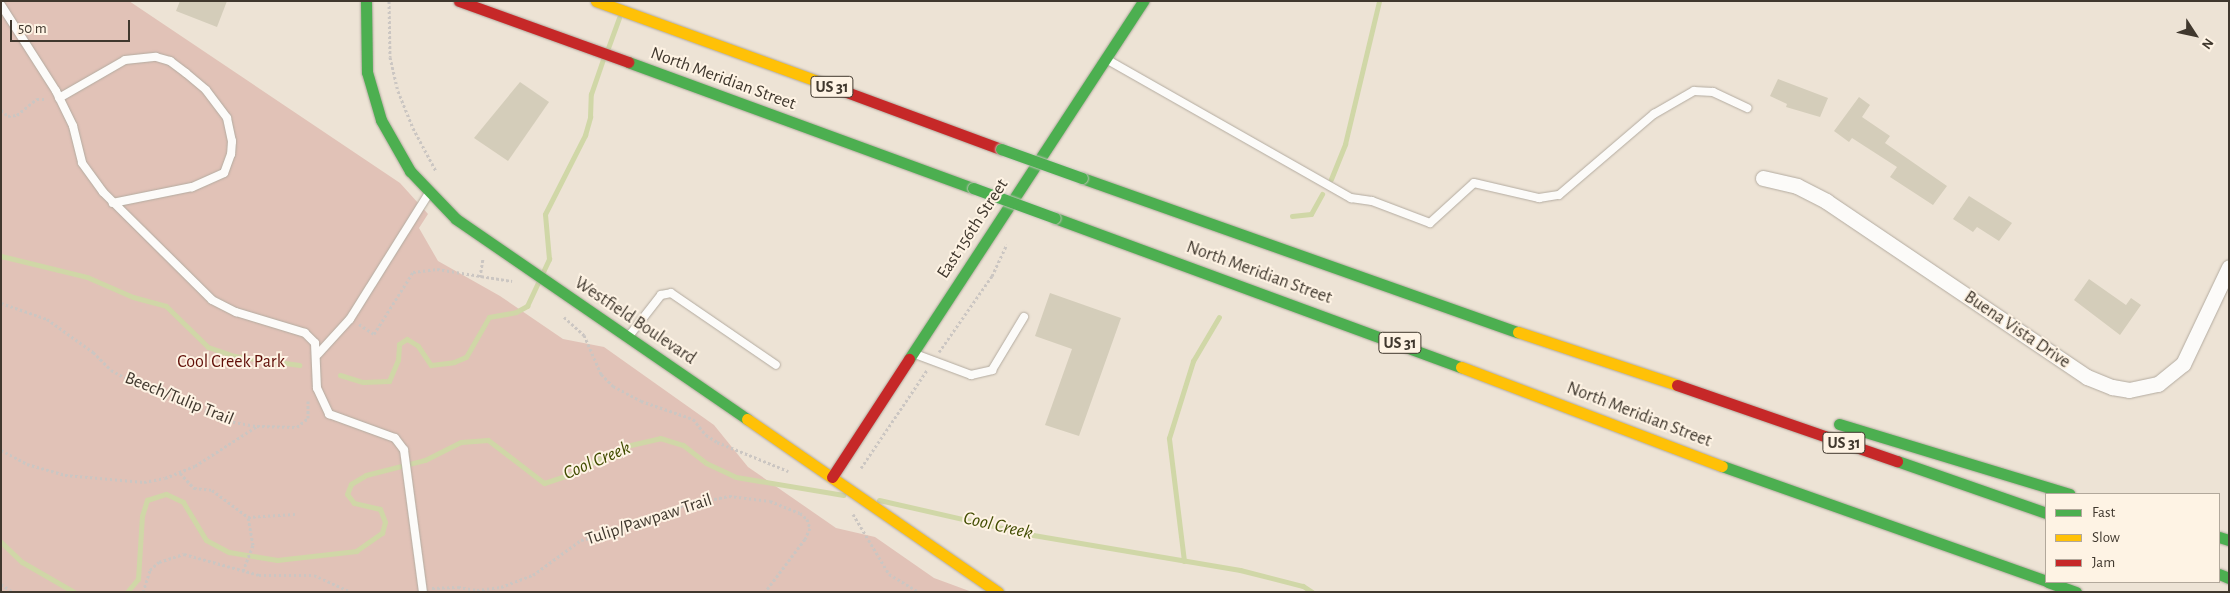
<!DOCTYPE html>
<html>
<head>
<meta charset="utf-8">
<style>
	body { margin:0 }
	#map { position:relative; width:2230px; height:593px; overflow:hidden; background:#ede3d5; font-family:"Alegreya Sans",sans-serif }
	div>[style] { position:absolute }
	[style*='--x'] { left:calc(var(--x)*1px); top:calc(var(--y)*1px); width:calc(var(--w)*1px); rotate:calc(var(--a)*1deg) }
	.green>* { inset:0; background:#e1c2b7 }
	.stream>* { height:5px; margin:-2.5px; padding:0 2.5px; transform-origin:2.5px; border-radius:2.5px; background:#d0d7a7 }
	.building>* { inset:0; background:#d4cdba }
	.path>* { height:3px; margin-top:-1.5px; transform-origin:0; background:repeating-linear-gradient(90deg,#cbc6c2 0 2.5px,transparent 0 5px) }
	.roads { filter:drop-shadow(0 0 1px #b3aba0) drop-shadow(0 0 1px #b3aba0) }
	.lane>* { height:8px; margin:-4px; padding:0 4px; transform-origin:4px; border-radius:4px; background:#fcfbf9 }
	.street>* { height:15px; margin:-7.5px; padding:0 7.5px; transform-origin:7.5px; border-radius:7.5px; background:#fcfbf9 }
	.fast>* { height:11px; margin:-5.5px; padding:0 5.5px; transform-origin:5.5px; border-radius:5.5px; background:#4caf50 }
	.slow>* { height:11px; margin:-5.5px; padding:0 5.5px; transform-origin:5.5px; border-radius:5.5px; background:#ffc107 }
	.jam>* { height:11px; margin:-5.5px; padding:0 5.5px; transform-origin:5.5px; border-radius:5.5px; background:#c62828 }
	.bridges { filter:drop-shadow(0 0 1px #c7c2bb) drop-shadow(0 0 1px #c7c2bb) }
	.fast-bridge>* { height:11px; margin:-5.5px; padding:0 5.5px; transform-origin:5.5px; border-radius:5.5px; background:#4caf50 }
	span { translate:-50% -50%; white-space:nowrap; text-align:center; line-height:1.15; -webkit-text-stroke:4px #fef3e4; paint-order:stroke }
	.shield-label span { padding:1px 4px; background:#fef3e4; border:1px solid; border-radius:4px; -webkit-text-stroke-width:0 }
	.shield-label { font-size:16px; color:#40382e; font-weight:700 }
	.street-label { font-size:18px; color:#40382e }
	.park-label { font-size:18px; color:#600f08 }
	.water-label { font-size:19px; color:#414c00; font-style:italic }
	.frame { position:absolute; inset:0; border:2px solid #40382e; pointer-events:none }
	.legend { position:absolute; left:2045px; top:493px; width:175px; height:90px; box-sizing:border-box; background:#fef3e4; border:1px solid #b2a89b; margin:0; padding:6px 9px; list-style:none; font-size:15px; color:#40382e }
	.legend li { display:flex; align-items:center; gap:10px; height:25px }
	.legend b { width:25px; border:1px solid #b2a89b }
	.north { position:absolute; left:2170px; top:10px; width:50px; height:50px; -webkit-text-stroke:4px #fef3e4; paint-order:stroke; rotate:125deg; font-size:14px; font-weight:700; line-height:20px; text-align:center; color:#40382e }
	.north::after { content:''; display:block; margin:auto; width:18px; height:22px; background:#40382e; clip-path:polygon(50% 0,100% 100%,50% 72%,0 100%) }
	.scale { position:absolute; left:10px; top:20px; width:120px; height:22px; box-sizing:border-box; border:2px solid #40382e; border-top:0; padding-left:6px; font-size:15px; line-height:18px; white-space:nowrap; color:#40382e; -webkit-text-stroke:4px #fef3e4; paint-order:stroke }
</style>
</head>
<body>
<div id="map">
	<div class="green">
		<i style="clip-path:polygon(1px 1px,129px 1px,400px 183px,428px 214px,419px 228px,438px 261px,500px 296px,563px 339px,604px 347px,714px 425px,748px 467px,836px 528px,875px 537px,934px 578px,972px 592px,1px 592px)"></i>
	</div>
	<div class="stream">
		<i style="--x:608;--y:48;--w:32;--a:-70"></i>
		<i style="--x:1331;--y:179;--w:38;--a:-68"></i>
		<i style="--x:1345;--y:144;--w:147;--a:-76.6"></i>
		<i style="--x:1292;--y:216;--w:19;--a:-6"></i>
		<i style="--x:1311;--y:214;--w:23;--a:-61"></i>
		<i style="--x:1;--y:256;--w:89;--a:13.7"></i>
		<i style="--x:87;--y:277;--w:50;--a:23.5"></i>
		<i style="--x:133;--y:297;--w:34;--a:15"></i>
		<i style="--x:166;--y:306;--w:59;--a:44.3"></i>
		<i style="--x:208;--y:347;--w:28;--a:19"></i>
		<i style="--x:234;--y:356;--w:66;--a:7.9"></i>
		<i style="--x:542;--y:274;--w:17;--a:-65"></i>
		<i style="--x:549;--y:259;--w:45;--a:-95.1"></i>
		<i style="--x:545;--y:214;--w:89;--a:-63.1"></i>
		<i style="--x:585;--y:135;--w:19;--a:-74"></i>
		<i style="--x:590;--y:117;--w:23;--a:-88"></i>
		<i style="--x:591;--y:94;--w:36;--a:-71"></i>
		<i style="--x:340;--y:375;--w:24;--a:17"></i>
		<i style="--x:363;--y:382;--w:26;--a:-2"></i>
		<i style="--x:389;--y:381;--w:23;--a:-67"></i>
		<i style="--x:398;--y:360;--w:16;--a:-86"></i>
		<i style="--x:399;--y:344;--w:9;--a:-32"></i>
		<i style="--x:407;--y:339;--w:13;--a:32"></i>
		<i style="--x:418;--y:346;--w:23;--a:56"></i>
		<i style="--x:431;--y:365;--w:23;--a:-7"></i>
		<i style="--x:454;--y:362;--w:13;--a:-23"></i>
		<i style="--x:466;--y:357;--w:46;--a:-60.1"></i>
		<i style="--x:489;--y:317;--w:27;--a:-10"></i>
		<i style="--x:516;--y:312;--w:13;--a:-29"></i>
		<i style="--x:527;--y:306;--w:26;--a:-65"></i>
		<i style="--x:879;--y:500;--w:158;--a:12.8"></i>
		<i style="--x:1033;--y:535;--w:210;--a:9.6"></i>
		<i style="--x:1240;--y:570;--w:65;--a:14.3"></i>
		<i style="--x:1303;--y:586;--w:11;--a:34"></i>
		<i style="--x:1;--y:542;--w:29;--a:44"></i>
		<i style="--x:22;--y:562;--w:60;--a:30"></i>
		<i style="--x:1184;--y:561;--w:124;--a:-97"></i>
		<i style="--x:1169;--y:438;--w:81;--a:-72.7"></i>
		<i style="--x:1193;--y:361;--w:51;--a:-59.4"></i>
		<i style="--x:127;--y:592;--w:17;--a:-50"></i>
		<i style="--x:138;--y:579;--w:63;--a:-86.4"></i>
		<i style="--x:142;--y:516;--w:17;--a:-73"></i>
		<i style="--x:147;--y:500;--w:20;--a:-18"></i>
		<i style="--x:166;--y:494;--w:19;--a:25"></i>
		<i style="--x:183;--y:502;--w:44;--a:58.8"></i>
		<i style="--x:206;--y:540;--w:26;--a:28"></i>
		<i style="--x:229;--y:552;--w:49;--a:9.5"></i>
		<i style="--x:277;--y:560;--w:80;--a:-6.5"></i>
		<i style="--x:356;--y:551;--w:32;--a:-35"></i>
		<i style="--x:382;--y:533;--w:11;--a:-75"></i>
		<i style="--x:385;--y:522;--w:14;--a:-111"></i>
		<i style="--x:380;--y:509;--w:27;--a:-167"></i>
		<i style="--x:354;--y:503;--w:11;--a:-128"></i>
		<i style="--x:347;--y:494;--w:11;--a:-68"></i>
		<i style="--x:351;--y:484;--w:17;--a:-31"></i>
		<i style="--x:366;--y:475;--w:61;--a:-14.3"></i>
		<i style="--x:425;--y:460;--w:40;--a:-26.6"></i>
		<i style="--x:461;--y:442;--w:27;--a:-4"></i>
		<i style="--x:488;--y:440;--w:71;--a:37.5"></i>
		<i style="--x:544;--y:483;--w:26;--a:-18"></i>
		<i style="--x:569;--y:475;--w:60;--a:-27.8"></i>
		<i style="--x:622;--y:447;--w:39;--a:-13"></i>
		<i style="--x:660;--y:438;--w:24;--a:17"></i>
		<i style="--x:683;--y:445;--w:29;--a:38"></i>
		<i style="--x:706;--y:463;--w:33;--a:25"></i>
		<i style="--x:736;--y:477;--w:109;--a:9.5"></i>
	</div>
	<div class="building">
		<i style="clip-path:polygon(180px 1px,227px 1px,217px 27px,176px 11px)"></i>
		<i style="clip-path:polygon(1778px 79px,1828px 98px,1820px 117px,1786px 107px,1787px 104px,1770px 96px)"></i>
		<i style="clip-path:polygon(520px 82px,549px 102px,508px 161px,474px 138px)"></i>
		<i style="clip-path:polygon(1859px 97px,1870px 105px,1862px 117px,1890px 136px,1885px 143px,1947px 186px,1933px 205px,1890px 177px,1897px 167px,1852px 138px,1849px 142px,1834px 131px)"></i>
		<i style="clip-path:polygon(1969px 196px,2012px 223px,1999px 241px,1977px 227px,1973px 232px,1953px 219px)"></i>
		<i style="clip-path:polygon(2089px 279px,2126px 305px,2131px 298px,2141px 305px,2120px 335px,2074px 300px)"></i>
		<i style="clip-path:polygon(1050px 293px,1121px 318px,1079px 436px,1045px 425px,1072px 349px,1035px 336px)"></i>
	</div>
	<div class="path">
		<i style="--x:389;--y:1;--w:56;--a:89"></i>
		<i style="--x:390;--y:57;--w:35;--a:77"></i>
		<i style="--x:398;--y:91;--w:40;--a:68"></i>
		<i style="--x:413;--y:128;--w:49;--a:61.9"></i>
		<i style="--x:1;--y:110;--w:9;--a:41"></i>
		<i style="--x:8;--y:116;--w:9;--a:-6"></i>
		<i style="--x:17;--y:115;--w:26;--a:-39"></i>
		<i style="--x:37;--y:99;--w:9;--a:0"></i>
		<i style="--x:480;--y:277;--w:18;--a:-81"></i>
		<i style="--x:1;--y:303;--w:49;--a:19.2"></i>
		<i style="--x:47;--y:319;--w:57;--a:35.7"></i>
		<i style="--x:93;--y:352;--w:25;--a:45"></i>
		<i style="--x:111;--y:370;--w:21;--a:29"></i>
		<i style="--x:129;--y:380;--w:52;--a:18.1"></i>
		<i style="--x:178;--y:396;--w:56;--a:26.6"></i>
		<i style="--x:228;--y:421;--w:29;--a:10"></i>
		<i style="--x:257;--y:426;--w:40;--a:1.4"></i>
		<i style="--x:297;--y:427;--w:14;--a:-39"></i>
		<i style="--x:308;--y:418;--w:17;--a:-90"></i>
		<i style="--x:564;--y:317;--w:27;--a:42"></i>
		<i style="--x:584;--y:335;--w:43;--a:66.4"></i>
		<i style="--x:601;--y:374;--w:17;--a:45"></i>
		<i style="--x:613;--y:386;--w:32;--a:28"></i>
		<i style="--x:641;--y:401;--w:55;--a:19.1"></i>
		<i style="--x:693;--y:419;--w:21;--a:51"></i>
		<i style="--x:706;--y:435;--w:13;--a:32"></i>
		<i style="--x:717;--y:442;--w:77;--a:22.2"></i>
		<i style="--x:359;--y:324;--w:18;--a:34"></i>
		<i style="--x:374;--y:334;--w:73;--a:-57.8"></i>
		<i style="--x:413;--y:272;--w:24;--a:-7"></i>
		<i style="--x:437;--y:269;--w:76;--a:9.1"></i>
		<i style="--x:939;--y:352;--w:93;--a:-55.1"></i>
		<i style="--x:992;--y:276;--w:35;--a:-65"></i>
		<i style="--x:1;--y:450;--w:30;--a:28"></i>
		<i style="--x:27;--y:464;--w:40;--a:16"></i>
		<i style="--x:65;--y:475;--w:79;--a:5.1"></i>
		<i style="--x:144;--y:482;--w:21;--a:-11"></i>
		<i style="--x:165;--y:478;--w:32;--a:-22"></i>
		<i style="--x:195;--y:466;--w:74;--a:-32.8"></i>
		<i style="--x:861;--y:468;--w:118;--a:-56"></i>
		<i style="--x:180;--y:473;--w:21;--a:47"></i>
		<i style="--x:194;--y:488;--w:18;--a:6"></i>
		<i style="--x:212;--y:490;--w:45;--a:36.9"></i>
		<i style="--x:248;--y:517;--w:47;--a:-3.7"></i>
		<i style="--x:853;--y:514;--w:70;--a:59"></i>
		<i style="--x:889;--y:574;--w:35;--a:31"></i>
		<i style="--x:243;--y:571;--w:28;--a:-69"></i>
		<i style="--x:253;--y:545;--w:28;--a:-100"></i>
		<i style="--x:1;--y:584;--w:14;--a:34"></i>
		<i style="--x:432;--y:588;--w:26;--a:-2"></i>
		<i style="--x:458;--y:587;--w:19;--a:9"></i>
		<i style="--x:477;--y:590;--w:24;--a:-7"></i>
		<i style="--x:501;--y:587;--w:34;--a:-21"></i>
		<i style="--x:533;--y:575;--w:59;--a:-36.1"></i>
		<i style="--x:581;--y:540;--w:44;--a:-13.1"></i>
		<i style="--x:624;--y:530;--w:61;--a:-23.2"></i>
		<i style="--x:680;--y:506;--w:50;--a:-11.5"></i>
		<i style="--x:729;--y:496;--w:41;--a:7"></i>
		<i style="--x:770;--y:501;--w:32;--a:22"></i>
		<i style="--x:800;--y:513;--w:9;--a:41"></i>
		<i style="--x:807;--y:519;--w:9;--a:72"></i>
		<i style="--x:810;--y:528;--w:12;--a:114"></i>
		<i style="--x:805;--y:539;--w:66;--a:127"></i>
		<i style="--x:143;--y:592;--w:23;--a:-72"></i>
		<i style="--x:150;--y:570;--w:12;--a:-42"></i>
		<i style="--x:159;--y:562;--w:26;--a:-18"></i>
		<i style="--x:184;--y:554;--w:78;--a:15.6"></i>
		<i style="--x:259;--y:575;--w:55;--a:0"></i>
		<i style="--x:314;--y:575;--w:41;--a:24.7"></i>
	</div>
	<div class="roads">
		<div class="lane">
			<i style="--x:1;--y:5;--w:102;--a:57.4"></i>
			<i style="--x:56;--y:91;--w:39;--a:64"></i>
			<i style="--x:73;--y:126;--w:38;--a:76"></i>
			<i style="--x:82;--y:163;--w:36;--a:54"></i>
			<i style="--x:103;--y:192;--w:153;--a:44.7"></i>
			<i style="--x:212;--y:300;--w:27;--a:27"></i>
			<i style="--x:236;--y:312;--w:72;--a:16.9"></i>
			<i style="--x:305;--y:333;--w:14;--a:45"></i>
			<i style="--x:315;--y:343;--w:45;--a:87.5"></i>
			<i style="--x:317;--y:388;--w:29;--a:65"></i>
			<i style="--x:329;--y:414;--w:70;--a:20"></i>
			<i style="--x:395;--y:438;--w:15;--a:53"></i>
			<i style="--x:404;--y:450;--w:143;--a:82.4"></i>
			<i style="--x:1106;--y:59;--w:282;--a:29.6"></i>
			<i style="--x:1351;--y:198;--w:21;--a:8"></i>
			<i style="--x:1372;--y:201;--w:62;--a:20.8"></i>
			<i style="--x:1430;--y:223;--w:59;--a:-42.3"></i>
			<i style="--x:1474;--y:183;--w:67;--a:13"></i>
			<i style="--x:1539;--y:198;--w:20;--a:-9"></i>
			<i style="--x:1559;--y:195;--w:125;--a:-40.5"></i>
			<i style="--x:1654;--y:114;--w:46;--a:-29.9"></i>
			<i style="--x:1694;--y:91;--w:19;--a:3"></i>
			<i style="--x:1713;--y:92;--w:38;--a:25"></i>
			<i style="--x:59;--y:98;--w:76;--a:-29.9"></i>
			<i style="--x:125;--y:60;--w:31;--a:-6"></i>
			<i style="--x:156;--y:57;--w:15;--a:16"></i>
			<i style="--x:170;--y:61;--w:20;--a:37"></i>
			<i style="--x:186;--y:73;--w:26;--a:40"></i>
			<i style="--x:206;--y:90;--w:35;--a:53"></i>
			<i style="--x:227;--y:118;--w:24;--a:78"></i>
			<i style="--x:232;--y:141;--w:13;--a:94"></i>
			<i style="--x:231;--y:154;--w:20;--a:110"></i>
			<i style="--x:224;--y:173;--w:35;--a:156"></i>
			<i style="--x:192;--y:187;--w:81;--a:168.6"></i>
			<i style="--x:629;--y:336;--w:52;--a:-52"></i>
			<i style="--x:661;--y:295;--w:10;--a:-11"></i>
			<i style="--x:671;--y:293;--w:127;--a:34.4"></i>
			<i style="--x:318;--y:354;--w:47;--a:-47.6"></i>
			<i style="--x:350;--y:319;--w:149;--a:-57.9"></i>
			<i style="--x:915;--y:354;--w:60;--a:20.6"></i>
			<i style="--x:971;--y:375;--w:22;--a:-13"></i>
			<i style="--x:992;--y:370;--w:62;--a:-58.9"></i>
		</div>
		<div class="street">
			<i style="--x:1763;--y:178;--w:35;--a:13"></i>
			<i style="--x:1797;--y:186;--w:33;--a:27"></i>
			<i style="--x:1826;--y:201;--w:315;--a:34"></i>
			<i style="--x:2087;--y:377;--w:27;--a:22"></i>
			<i style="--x:2112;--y:387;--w:17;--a:10"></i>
			<i style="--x:2129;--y:390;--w:30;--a:-12"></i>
			<i style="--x:2158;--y:384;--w:32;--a:-39"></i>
			<i style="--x:2183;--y:364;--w:107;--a:-64.6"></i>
		</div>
		<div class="fast">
			<i style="--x:366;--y:1;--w:71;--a:89.2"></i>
			<i style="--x:367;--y:72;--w:50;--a:73.7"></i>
			<i style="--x:381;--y:120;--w:59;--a:60.4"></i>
			<i style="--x:410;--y:171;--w:66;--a:46.2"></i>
			<i style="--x:456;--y:219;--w:353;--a:34.5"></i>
			<i style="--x:628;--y:62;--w:367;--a:20.1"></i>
			<i style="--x:1082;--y:178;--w:462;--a:19.5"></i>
			<i style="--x:1055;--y:218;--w:432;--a:20.2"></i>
			<i style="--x:909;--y:359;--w:428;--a:-56.8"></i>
			<i style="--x:1839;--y:424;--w:241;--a:16.9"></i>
			<i style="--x:1897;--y:461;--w:158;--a:19.2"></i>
			<i style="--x:1722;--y:466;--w:344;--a:19.5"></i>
			<i style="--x:2219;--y:537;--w:10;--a:17"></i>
			<i style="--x:2219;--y:574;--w:11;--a:22"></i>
			<i style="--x:2048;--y:582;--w:30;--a:20"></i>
		</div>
		<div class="slow">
			<i style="--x:596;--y:1;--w:252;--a:19.9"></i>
			<i style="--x:1518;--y:332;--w:168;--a:18.4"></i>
			<i style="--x:1461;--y:367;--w:279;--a:20.8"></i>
			<i style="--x:747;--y:419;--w:305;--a:34.6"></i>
		</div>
		<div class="jam">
			<i style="--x:459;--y:1;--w:180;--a:19.8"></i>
			<i style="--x:833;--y:87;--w:179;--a:20.3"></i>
			<i style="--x:1677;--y:385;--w:233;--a:19.1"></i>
			<i style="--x:832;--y:477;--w:141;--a:-56.9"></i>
		</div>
	</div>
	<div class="bridges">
		<div class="fast-bridge">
			<i style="--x:1001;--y:149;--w:86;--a:19.7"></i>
			<i style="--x:973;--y:188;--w:87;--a:20.1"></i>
		</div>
	</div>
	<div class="shield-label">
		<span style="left:832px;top:87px">US 31</span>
		<span style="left:1400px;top:343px">US 31</span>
		<span style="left:1844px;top:443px">US 31</span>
	</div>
	<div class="street-label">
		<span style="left:723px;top:79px;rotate:20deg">North Meridian Street</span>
		<span style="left:973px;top:229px;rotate:-57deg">East 156th Street</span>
		<span style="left:1259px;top:273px;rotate:20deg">North Meridian Street</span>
		<span style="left:635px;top:321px;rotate:34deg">Westfield Boulevard</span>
		<span style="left:2017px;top:330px;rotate:34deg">Buena Vista Drive</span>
		<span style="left:179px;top:399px;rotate:22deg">Beech/Tulip Trail</span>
		<span style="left:1639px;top:415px;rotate:21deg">North Meridian Street</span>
		<span style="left:649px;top:520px;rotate:-18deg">Tulip/Pawpaw Trail</span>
	</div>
	<div class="park-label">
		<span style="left:231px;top:362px">Cool Creek Park</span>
	</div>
	<div class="water-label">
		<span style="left:597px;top:461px;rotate:-23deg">Cool Creek</span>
		<span style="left:998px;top:526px;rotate:13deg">Cool Creek</span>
	</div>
	<div class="frame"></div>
	<ul class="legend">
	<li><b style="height:6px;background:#4caf50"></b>Fast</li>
	<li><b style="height:6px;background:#ffc107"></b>Slow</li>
	<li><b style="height:6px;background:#c62828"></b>Jam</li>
	</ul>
	<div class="north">N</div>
	<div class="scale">50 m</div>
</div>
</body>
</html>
